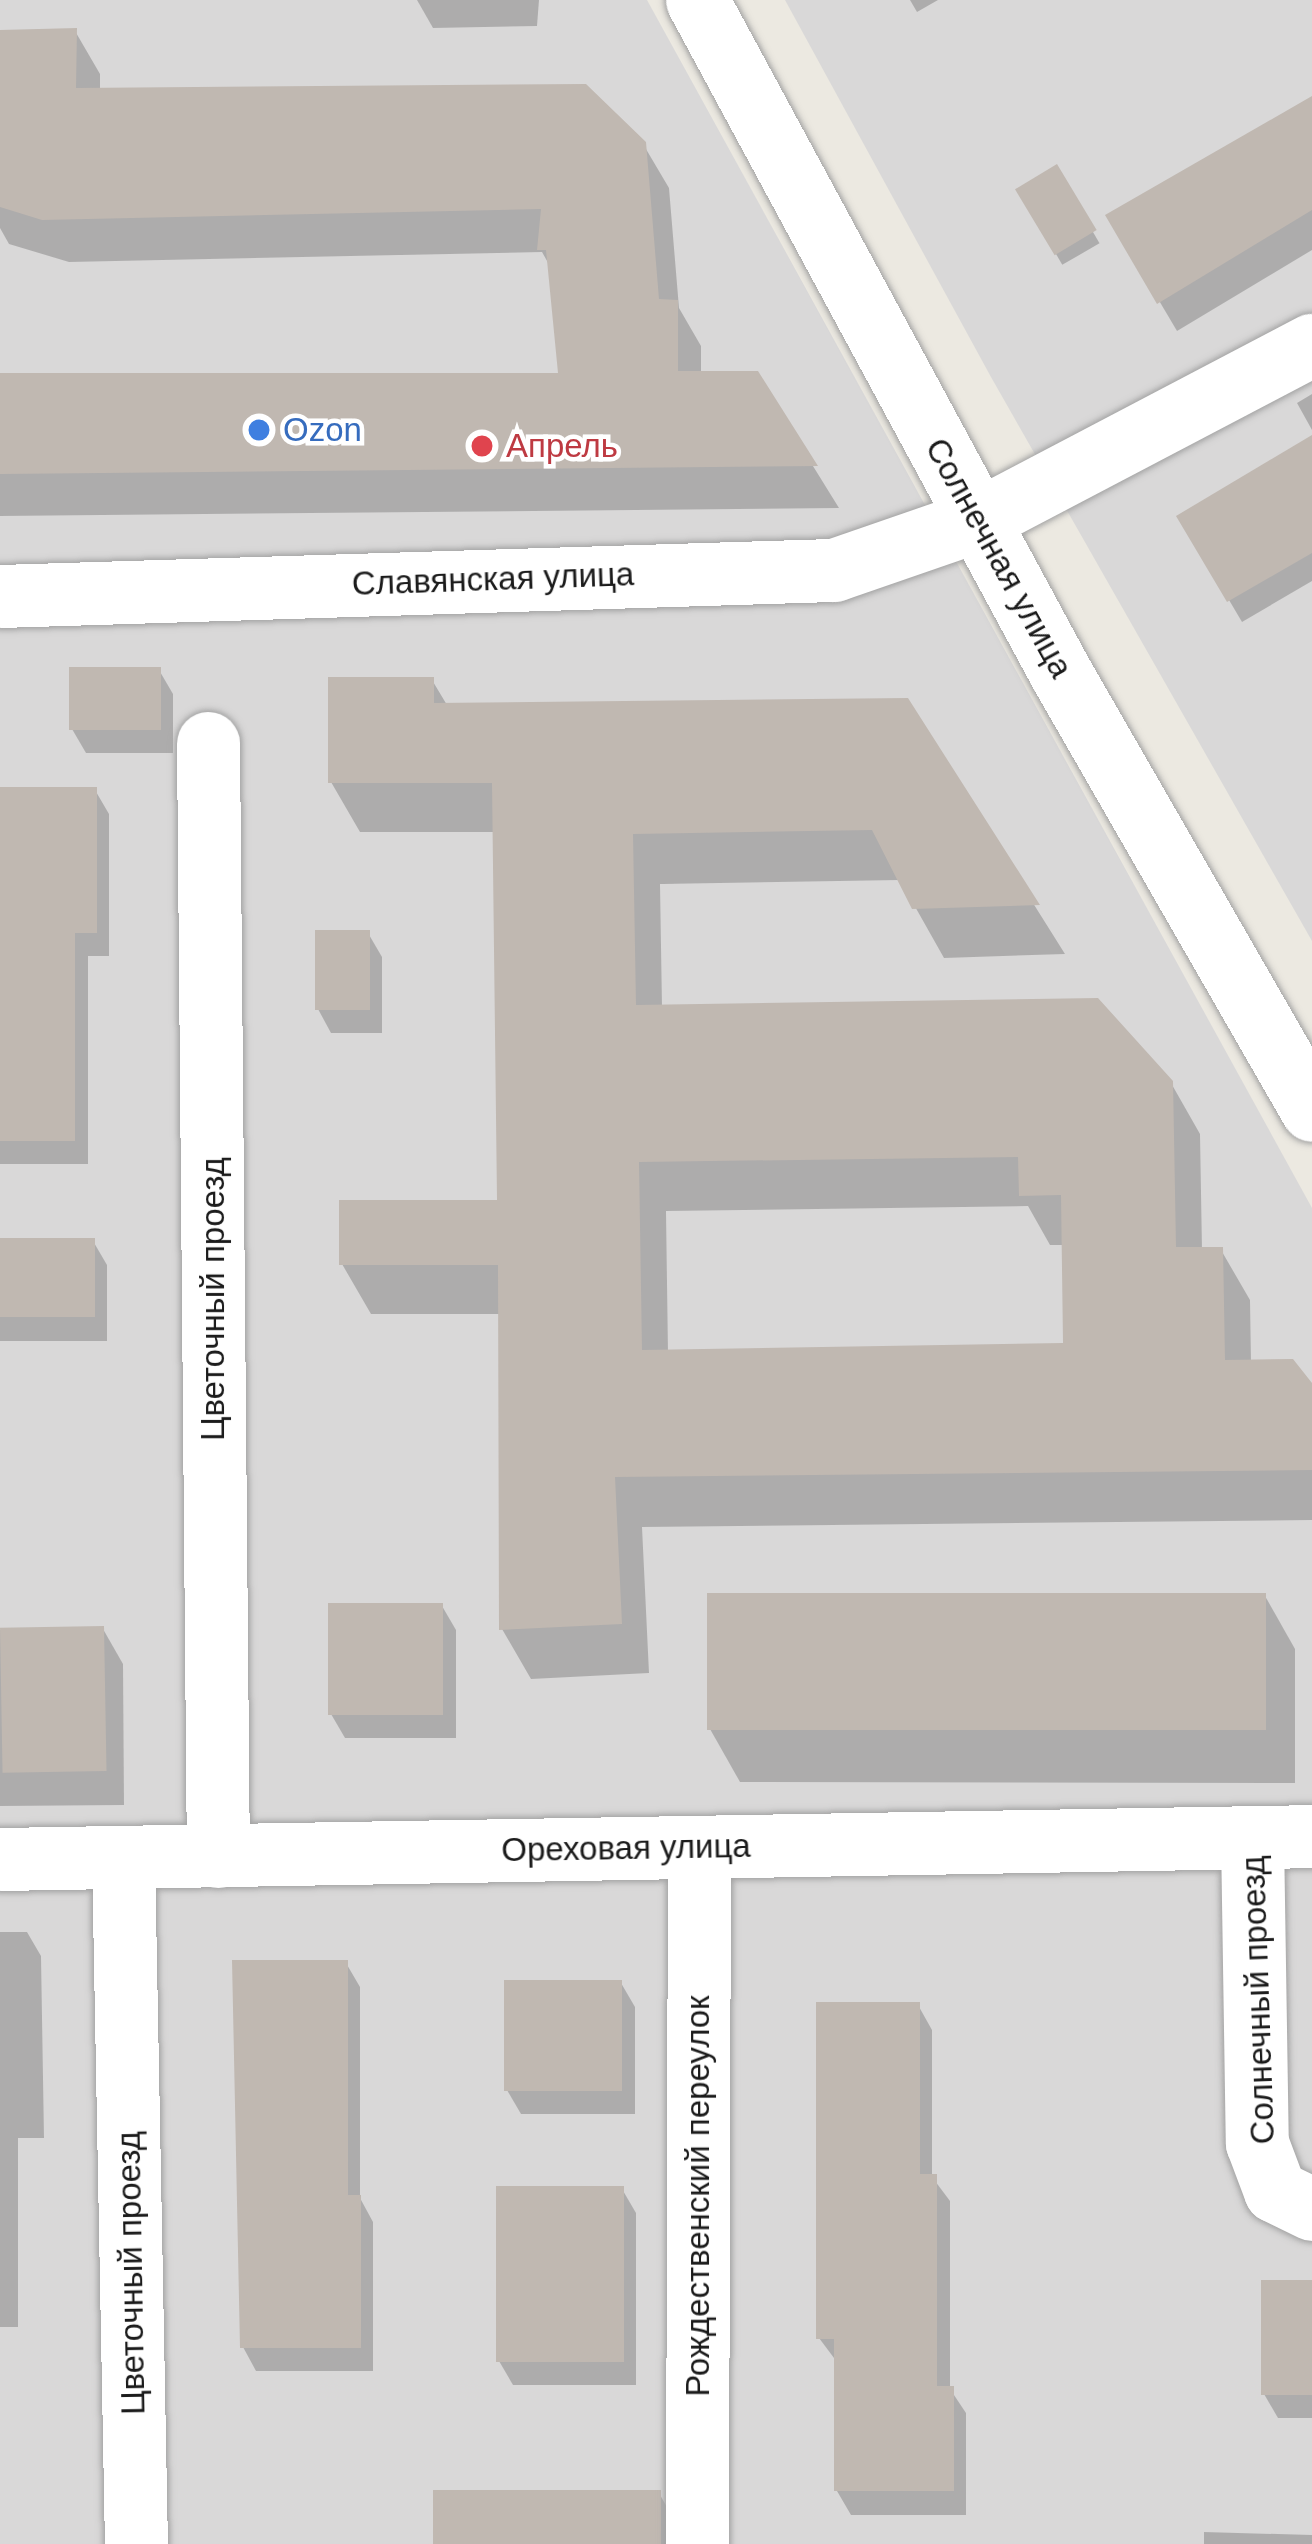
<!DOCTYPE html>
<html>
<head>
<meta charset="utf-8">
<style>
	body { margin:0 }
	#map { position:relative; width:1312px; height:2544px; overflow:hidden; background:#ece9e1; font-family:Arial,sans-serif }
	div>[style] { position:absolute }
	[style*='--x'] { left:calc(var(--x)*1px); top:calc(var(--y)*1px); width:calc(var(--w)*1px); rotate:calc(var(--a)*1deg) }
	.residential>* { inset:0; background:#d9d8d8 }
	.shadow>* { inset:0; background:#0003; transform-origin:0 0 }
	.building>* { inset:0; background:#c0b8b1; transform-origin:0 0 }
	.roads { filter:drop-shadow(0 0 3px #a2a2a2) drop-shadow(0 0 3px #a2a2a2) }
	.street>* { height:63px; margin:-31.5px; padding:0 31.5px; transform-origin:31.5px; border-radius:31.5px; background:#fff }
	.dots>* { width:33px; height:33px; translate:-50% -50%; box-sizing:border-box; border:6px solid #fff; border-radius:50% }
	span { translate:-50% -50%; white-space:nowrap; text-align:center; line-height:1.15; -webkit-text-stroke:9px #fff; paint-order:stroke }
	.shop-label { font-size:33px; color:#366cbe }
	.left { translate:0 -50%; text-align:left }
	.health-label { font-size:33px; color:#be3a42 }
	.street-label { font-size:33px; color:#1b1b1b }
</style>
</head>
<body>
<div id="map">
	<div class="residential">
		<i style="clip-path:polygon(0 0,647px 0,1312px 1208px,1312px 2544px,0 2544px)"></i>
		<i style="clip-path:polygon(785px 0,1312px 0,1312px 941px,991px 377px)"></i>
	</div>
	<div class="shadow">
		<i style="clip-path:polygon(417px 0,539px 0,537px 26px,433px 28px)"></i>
		<i style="clip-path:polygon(910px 0,938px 0,917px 12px)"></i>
		<i style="clip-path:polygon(75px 31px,100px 74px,100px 90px,643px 144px,669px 188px,679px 308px,701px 346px,701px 374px,756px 374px,839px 508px,0 516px,0 376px,561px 376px,551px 268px,542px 252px,69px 262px,9px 244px,0 228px,0 33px)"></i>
		<i style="clip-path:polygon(1312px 97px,1312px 250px,1177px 331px,1109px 216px)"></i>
		<i style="left:1056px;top:168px;width:87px;height:43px;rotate:60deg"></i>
		<i style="clip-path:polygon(1312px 394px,1312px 430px,1297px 403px)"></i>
		<i style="clip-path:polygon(1312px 439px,1312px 581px,1242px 622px,1180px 517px)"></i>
		<i style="clip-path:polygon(159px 670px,173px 694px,173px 753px,86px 753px,72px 729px)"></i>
		<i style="clip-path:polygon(evenodd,432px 680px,447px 705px,906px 701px,1065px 954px,944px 958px,900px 880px,660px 884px,662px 1007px,1171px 1083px,1200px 1134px,1202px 1250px,1221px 1250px,1250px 1300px,1251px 1363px,1312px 1388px,1312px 1520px,642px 1527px,649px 1673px,531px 1679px,502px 1629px,501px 1314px,371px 1314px,342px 1264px,500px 1203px,496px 832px,360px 832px,331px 782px,432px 680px,1028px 1206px,1050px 1245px,1065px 1245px,1066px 1346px,668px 1353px,666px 1211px,1028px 1206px)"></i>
		<i style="clip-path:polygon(0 790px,95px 790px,109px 814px,109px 956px,88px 956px,88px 1164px,0 1164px)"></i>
		<i style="clip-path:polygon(368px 933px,382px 957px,382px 1033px,331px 1033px,318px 1009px)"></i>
		<i style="clip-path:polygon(0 1241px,93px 1241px,107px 1265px,107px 1341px,0 1341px)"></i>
		<i style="clip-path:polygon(1265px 1596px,1295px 1649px,1295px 1783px,740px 1782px,710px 1729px)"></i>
		<i style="clip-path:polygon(442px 1606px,456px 1630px,456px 1738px,345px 1738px,331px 1714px)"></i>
		<i style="clip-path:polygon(103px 1629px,123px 1664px,124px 1805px,0 1806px,0 1630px)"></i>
		<i style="clip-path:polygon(0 1932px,27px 1932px,41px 1956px,44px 2138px,18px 2138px,18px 2327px,0 2327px)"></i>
		<i style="clip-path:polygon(346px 1963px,360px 1987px,360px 2198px,373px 2222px,373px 2371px,256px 2371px,243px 2347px)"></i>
		<i style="clip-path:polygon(621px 1983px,635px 2007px,635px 2114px,521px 2114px,507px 2090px)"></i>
		<i style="clip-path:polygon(918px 2005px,932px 2030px,932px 2177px,950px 2201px,950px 2389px,966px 2413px,966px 2515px,851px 2515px,837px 2491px,837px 2362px,819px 2338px)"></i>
		<i style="clip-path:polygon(622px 2189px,636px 2213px,636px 2385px,513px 2385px,499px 2361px)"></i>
		<i style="clip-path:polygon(1312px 2283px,1312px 2418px,1278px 2418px,1264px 2394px)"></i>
		<i style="clip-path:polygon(659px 2493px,673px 2518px,675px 2544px,436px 2544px)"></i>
		<i style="clip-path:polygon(1204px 2532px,1312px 2535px,1312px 2544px,1204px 2544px)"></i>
	</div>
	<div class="building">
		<i style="clip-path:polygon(77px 28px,76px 88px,586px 84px,646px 142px,659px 299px,678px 300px,678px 371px,758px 371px,818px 466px,0 474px,0 373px,558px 373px,546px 250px,537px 250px,541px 209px,42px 220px,0 207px,0 30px)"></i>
		<i style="clip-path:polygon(1312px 96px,1312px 210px,1157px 304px,1105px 215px)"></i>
		<i style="left:1057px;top:164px;width:77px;height:49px;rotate:59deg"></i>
		<i style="clip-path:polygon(1312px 435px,1312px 553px,1227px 602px,1176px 516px)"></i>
		<i style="left:69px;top:667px;width:92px;height:63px"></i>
		<i style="clip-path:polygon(evenodd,328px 677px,434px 677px,434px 703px,908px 698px,1040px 905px,912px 909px,872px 830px,633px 834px,636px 1005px,1098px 998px,1173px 1081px,1176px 1247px,1223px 1247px,1225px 1360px,1293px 1359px,1312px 1383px,1312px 1470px,615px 1477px,622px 1624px,499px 1630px,498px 1265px,339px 1265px,339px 1200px,497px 1200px,492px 783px,328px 783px,328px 677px,1018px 1157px,1019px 1196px,1061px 1195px,1063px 1343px,642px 1350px,639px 1162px,1018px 1157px)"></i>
		<i style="clip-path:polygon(0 787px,97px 787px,97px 933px,75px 933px,75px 1141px,0 1141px)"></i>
		<i style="left:315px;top:930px;width:55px;height:80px"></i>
		<i style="left:0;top:1238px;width:95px;height:79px"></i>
		<i style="left:707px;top:1593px;width:559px;height:137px"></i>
		<i style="left:328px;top:1603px;width:115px;height:112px"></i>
		<i style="left:104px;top:1626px;width:145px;height:104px;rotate:89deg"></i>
		<i style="clip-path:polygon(232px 1960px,348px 1960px,348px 2195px,361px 2195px,361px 2348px,240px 2348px)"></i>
		<i style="left:504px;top:1980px;width:118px;height:111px"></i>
		<i style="clip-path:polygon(816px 2002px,920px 2002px,920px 2174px,937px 2174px,937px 2386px,954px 2386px,954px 2491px,834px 2491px,834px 2339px,816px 2339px)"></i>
		<i style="left:496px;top:2186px;width:128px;height:176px"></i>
		<i style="left:1261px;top:2280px;width:51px;height:115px"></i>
		<i style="left:433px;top:2490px;width:228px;height:54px"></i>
	</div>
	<div class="roads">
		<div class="street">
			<i style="--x:697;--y:0;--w:764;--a:61.62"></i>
			<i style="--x:1060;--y:672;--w:505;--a:60.09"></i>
			<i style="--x:0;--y:596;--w:834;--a:-1.79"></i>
			<i style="--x:834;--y:570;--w:152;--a:-19.1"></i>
			<i style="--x:978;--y:520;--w:377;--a:-27.7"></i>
			<i style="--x:208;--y:743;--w:1113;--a:89.49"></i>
			<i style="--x:1252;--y:1837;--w:306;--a:89.1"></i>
			<i style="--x:1257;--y:2143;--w:51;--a:69.4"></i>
			<i style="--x:1275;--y:2191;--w:41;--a:25.9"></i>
			<i style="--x:123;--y:1857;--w:687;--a:88.92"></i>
			<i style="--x:0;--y:1859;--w:1312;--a:-1"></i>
			<i style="--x:697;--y:2544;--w:697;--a:-89.84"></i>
		</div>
	</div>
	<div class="dots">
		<i style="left:259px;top:430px;background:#3f7fe0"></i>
		<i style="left:482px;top:446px;background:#e0444e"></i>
	</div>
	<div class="shop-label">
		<span class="left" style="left:283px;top:430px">Ozon</span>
	</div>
	<div class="health-label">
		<span class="left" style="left:506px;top:446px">Апрель</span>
	</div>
	<div class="street-label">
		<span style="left:999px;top:558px;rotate:61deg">Солнечная улица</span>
		<span style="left:493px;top:579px;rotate:-2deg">Славянская улица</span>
		<span style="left:213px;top:1299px;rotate:-90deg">Цветочный проезд</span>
		<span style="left:626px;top:1848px;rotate:-1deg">Ореховая улица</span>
		<span style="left:1258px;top:2000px;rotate:-92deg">Солнечный проезд</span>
		<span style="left:698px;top:2196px;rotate:-90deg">Рождественский переулок</span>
		<span style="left:131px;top:2273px;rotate:-91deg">Цветочный проезд</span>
	</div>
</div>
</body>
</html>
